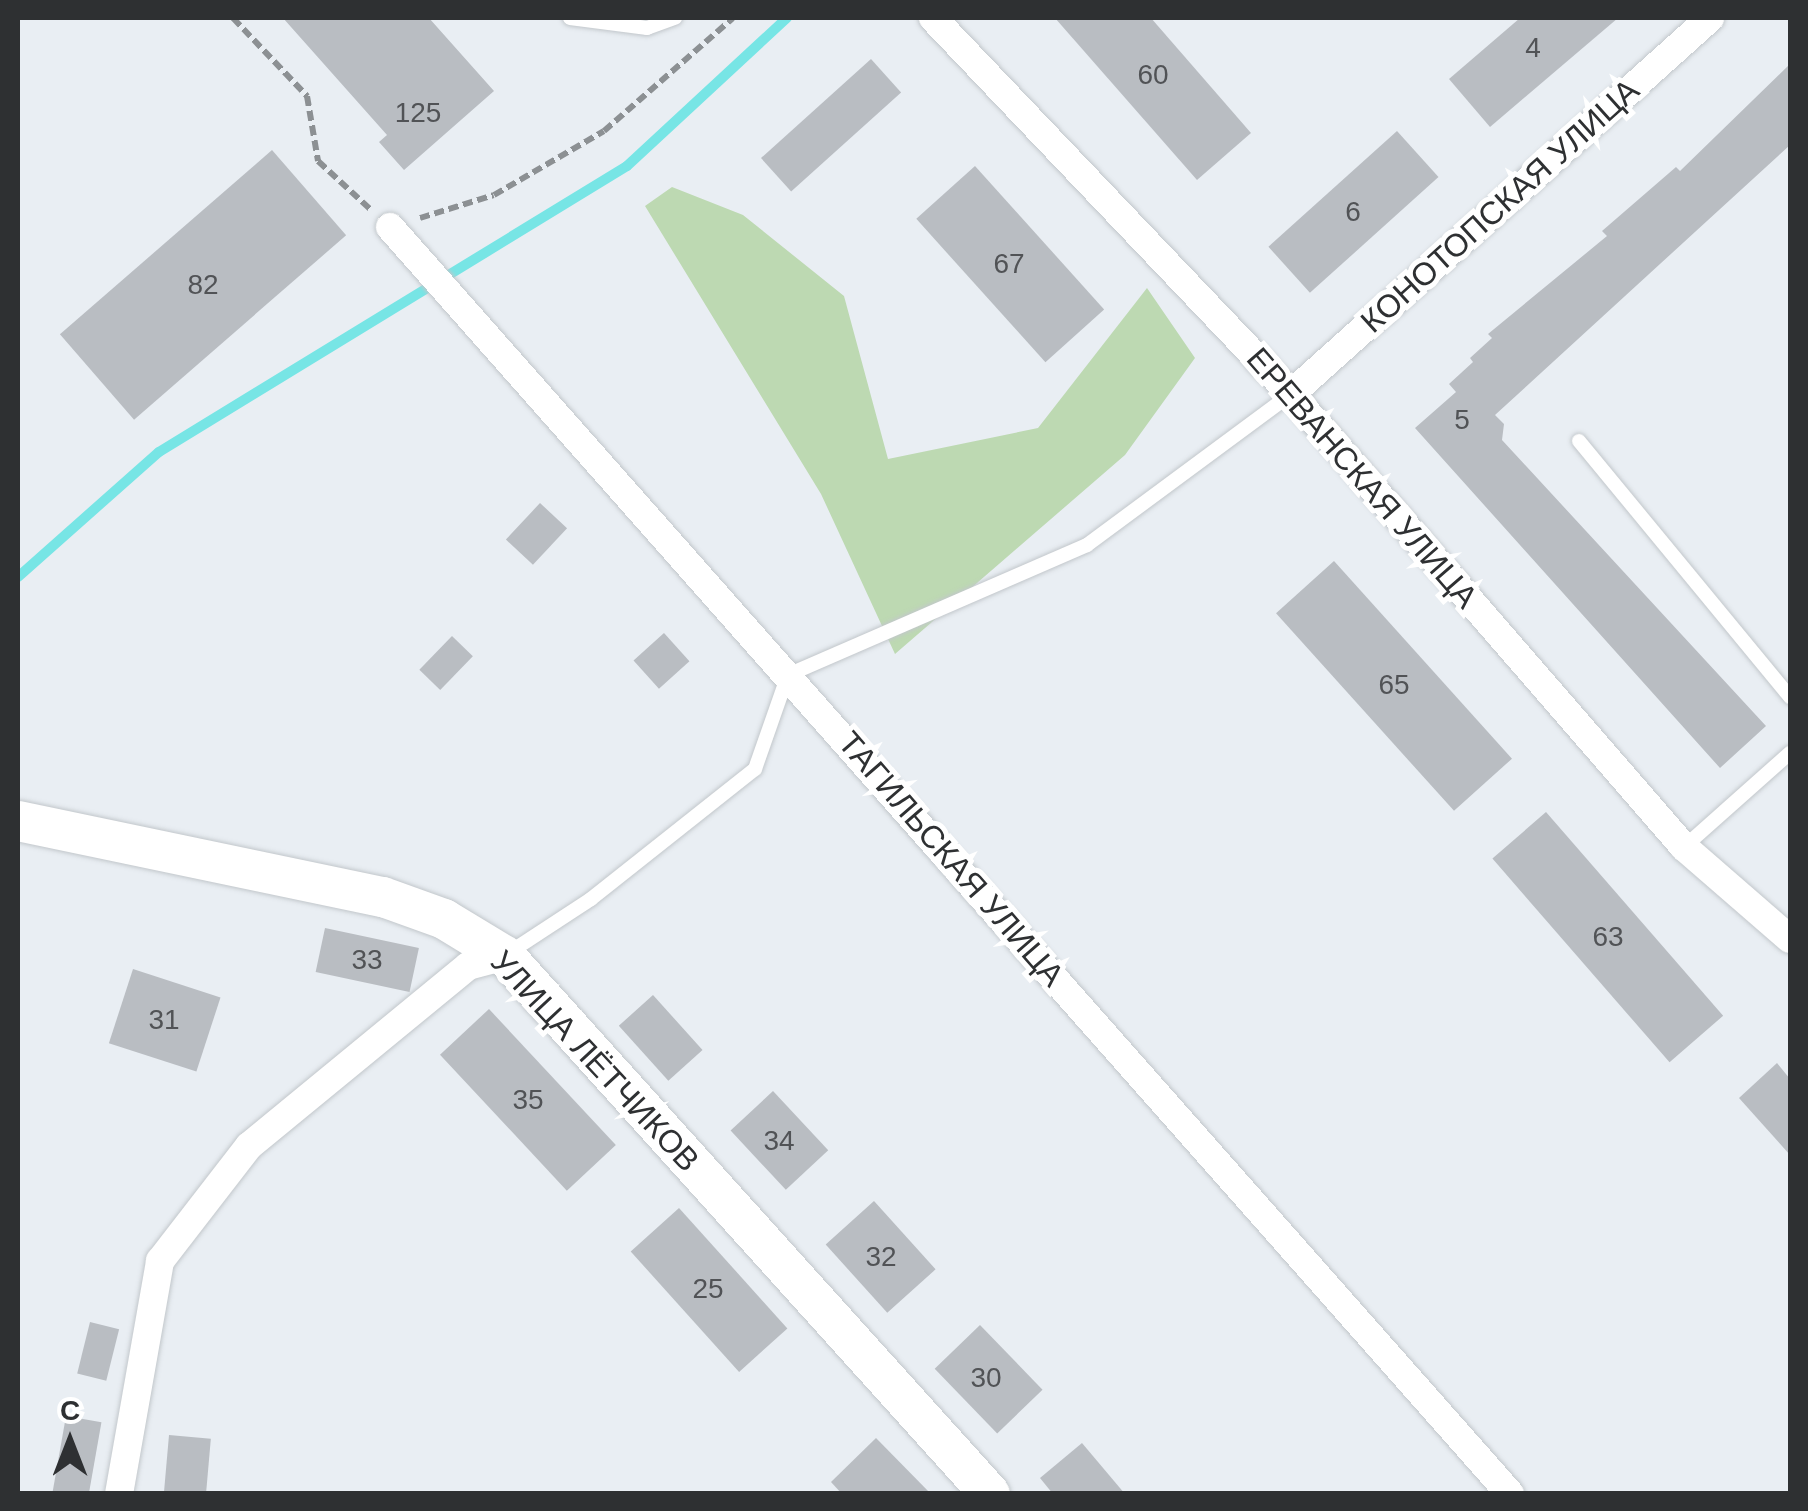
<!DOCTYPE html>
<html>
<head>
<meta charset="utf-8">
<style>
	body { margin:0 }
	#map { position:relative; width:1808px; height:1511px; overflow:hidden; background:#e9eef3; font-family:Helvetica,sans-serif }
	div>[style] { position:absolute }
	[style*='--x'] { left:calc(var(--x)*1px); top:calc(var(--y)*1px); width:calc(var(--w)*1px); rotate:calc(var(--a)*1deg) }
	.green>* { inset:0; background:#bdd9b2 }
	.stream>* { height:10px; margin:-5px; padding:0 5px; transform-origin:5px; border-radius:5px; background:#77e5e5 }
	.building>* { inset:0; background:#b9bdc2; transform-origin:0 0 }
	.path>* { height:6px; margin-top:-3px; transform-origin:0; background:repeating-linear-gradient(90deg,#8c9093 0 10px,transparent 0 15px) }
	.roads { filter:drop-shadow(0 0 2px #c2c7cb) drop-shadow(0 0 2px #c2c7cb) }
	.service>* { height:14px; margin:-7px; padding:0 7px; transform-origin:7px; border-radius:7px; background:#fff }
	.minor>* { height:28px; margin:-14px; padding:0 14px; transform-origin:14px; border-radius:14px; background:#fff }
	.secondary>* { height:40px; margin:-20px; padding:0 20px; transform-origin:20px; border-radius:20px; background:#fff }
	span { translate:-50% -50%; white-space:nowrap; text-align:center; line-height:1.15; -webkit-text-stroke:10px #fff; paint-order:stroke }
	.number-label { font-size:28px; color:#515356 }
	.number-label span { -webkit-text-stroke-width:0 }
	.street-label { font-size:32px; color:#2e3032 }
	.frame { position:absolute; inset:0; border:20px solid #2e3032; pointer-events:none }
	.north { position:absolute; left:20px; top:1391px; width:100px; height:100px; -webkit-text-stroke:8px #fff; paint-order:stroke; rotate:0deg; font-size:28px; font-weight:700; line-height:40px; text-align:center; color:#2e3032 }
	.north::after { content:''; display:block; margin:auto; width:35px; height:45px; background:#2e3032; clip-path:polygon(50% 0,100% 100%,50% 72%,0 100%) }
</style>
</head>
<body>
<div id="map">
	<div class="green">
		<i style="clip-path:polygon(672px 187px,743px 215px,844px 296px,888px 459px,1038px 428px,1147px 288px,1195px 358px,1125px 455px,895px 654px,821px 494px,645px 206px)"></i>
	</div>
	<div class="stream">
		<i style="--x:18;--y:577;--w:188;--a:-41.6"></i>
		<i style="--x:159;--y:452;--w:548;--a:-31.43"></i>
		<i style="--x:627;--y:166;--w:218;--a:-42.8"></i>
	</div>
	<div class="building">
		<i style="clip-path:polygon(283px 18px,429px 18px,494px 91px,404px 170px,379px 142px,387px 135px)"></i>
		<i style="clip-path:polygon(1055px 18px,1151px 18px,1251px 133px,1197px 180px)"></i>
		<i style="clip-path:polygon(1520px 18px,1618px 18px,1490px 127px,1449px 79px)"></i>
		<i style="left:871px;top:59px;width:45px;height:148px;rotate:48deg"></i>
		<i style="clip-path:polygon(1790px 64px,1790px 145px,1495px 415px,1504px 424px,1502px 440px,1766px 726px,1720px 768px,1415px 428px,1456px 392px,1449px 384px,1473px 362px,1470px 358px,1492px 338px,1488px 334px,1607px 236px,1602px 231px,1676px 167px,1680px 171px)"></i>
		<i style="left:1397px;top:131px;width:62px;height:173px;rotate:48deg"></i>
		<i style="left:272px;top:150px;width:113px;height:281px;rotate:49deg"></i>
		<i style="left:975px;top:166px;width:193px;height:79px;rotate:48deg"></i>
		<i style="left:540px;top:503px;width:37px;height:50px;rotate:43deg"></i>
		<i style="left:1334px;top:561px;width:266px;height:78px;rotate:48deg"></i>
		<i style="left:664px;top:633px;width:38px;height:41px;rotate:48deg"></i>
		<i style="left:452px;top:636px;width:29px;height:47px;rotate:44deg"></i>
		<i style="left:1546px;top:812px;width:270px;height:71px;rotate:49deg"></i>
		<i style="left:325px;top:928px;width:96px;height:45px;rotate:12deg"></i>
		<i style="left:133px;top:969px;width:92px;height:78px;rotate:18deg"></i>
		<i style="left:653px;top:995px;width:74px;height:46px;rotate:48deg"></i>
		<i style="left:489px;top:1009px;width:186px;height:67px;rotate:47deg"></i>
		<i style="clip-path:polygon(1777px 1063px,1790px 1079px,1790px 1155px,1739px 1098px)"></i>
		<i style="left:773px;top:1091px;width:81px;height:58px;rotate:47deg"></i>
		<i style="left:874px;top:1201px;width:92px;height:65px;rotate:48deg"></i>
		<i style="left:679px;top:1208px;width:162px;height:65px;rotate:48deg"></i>
		<i style="left:90px;top:1322px;width:30px;height:53px;rotate:14deg"></i>
		<i style="left:980px;top:1325px;width:90px;height:63px;rotate:46deg"></i>
		<i style="left:66px;top:1416px;width:36px;height:79px;rotate:10deg"></i>
		<i style="left:169px;top:1435px;width:42px;height:59px;rotate:5deg"></i>
		<i style="clip-path:polygon(876px 1438px,931px 1494px,842px 1494px,831px 1482px)"></i>
		<i style="clip-path:polygon(1082px 1443px,1125px 1494px,1053px 1494px,1040px 1478px)"></i>
	</div>
	<div class="path">
		<i style="--x:233;--y:18;--w:108;--a:46.5"></i>
		<i style="--x:307;--y:96;--w:66;--a:80.4"></i>
		<i style="--x:318;--y:161;--w:71;--a:42.7"></i>
		<i style="--x:420;--y:218;--w:77;--a:-17.3"></i>
		<i style="--x:494;--y:195;--w:127;--a:-30.2"></i>
		<i style="--x:604;--y:131;--w:171;--a:-41.2"></i>
	</div>
	<div class="roads">
		<div class="service">
			<i style="--x:570;--y:18;--w:78;--a:7.4"></i>
			<i style="--x:647;--y:28;--w:30;--a:-20"></i>
			<i style="--x:1579;--y:441;--w:332;--a:50.5"></i>
			<i style="--x:1684;--y:847;--w:142;--a:-41.6"></i>
			<i style="--x:507;--y:954;--w:100;--a:-33.2"></i>
			<i style="--x:591;--y:899;--w:209;--a:-38.4"></i>
			<i style="--x:755;--y:769;--w:100;--a:-70.7"></i>
			<i style="--x:788;--y:675;--w:326;--a:-23.5"></i>
			<i style="--x:1087;--y:545;--w:254;--a:-36.5"></i>
		</div>
		<div class="minor">
			<i style="--x:933;--y:18;--w:519;--a:46.4"></i>
			<i style="--x:1291;--y:394;--w:600;--a:49.06"></i>
			<i style="--x:1684;--y:847;--w:140;--a:41"></i>
			<i style="--x:390;--y:227;--w:1691;--a:48.52"></i>
			<i style="--x:1291;--y:394;--w:563;--a:-41.9"></i>
			<i style="--x:119;--y:1494;--w:237;--a:-80"></i>
			<i style="--x:160;--y:1261;--w:145;--a:-52.3"></i>
			<i style="--x:249;--y:1146;--w:283;--a:-39.4"></i>
			<i style="--x:468;--y:966;--w:38;--a:-15"></i>
		</div>
		<div class="secondary">
			<i style="--x:18;--y:821;--w:373;--a:11.8"></i>
			<i style="--x:383;--y:897;--w:65;--a:19.8"></i>
			<i style="--x:444;--y:919;--w:71;--a:31.2"></i>
			<i style="--x:505;--y:956;--w:724;--a:47.97"></i>
		</div>
	</div>
	<div class="number-label">
		<span style="left:1533px;top:48px">4</span>
		<span style="left:1153px;top:75px">60</span>
		<span style="left:418px;top:113px">125</span>
		<span style="left:1353px;top:212px">6</span>
		<span style="left:1009px;top:264px">67</span>
		<span style="left:203px;top:285px">82</span>
		<span style="left:1462px;top:420px">5</span>
		<span style="left:1394px;top:685px">65</span>
		<span style="left:1608px;top:937px">63</span>
		<span style="left:367px;top:960px">33</span>
		<span style="left:164px;top:1020px">31</span>
		<span style="left:528px;top:1100px">35</span>
		<span style="left:779px;top:1141px">34</span>
		<span style="left:881px;top:1257px">32</span>
		<span style="left:708px;top:1289px">25</span>
		<span style="left:986px;top:1378px">30</span>
	</div>
	<div class="street-label">
		<span style="left:1500px;top:206px;rotate:-42deg">КОНОТОПСКАЯ УЛИЦА</span>
		<span style="left:1362px;top:478px;rotate:49deg">ЕРЕВАНСКАЯ УЛИЦА</span>
		<span style="left:951px;top:859px;rotate:49deg">ТАГИЛЬСКАЯ УЛИЦА</span>
		<span style="left:595px;top:1061px;rotate:47deg">УЛИЦА ЛЁТЧИКОВ</span>
	</div>
	<div class="frame"></div>
	<div class="north">С</div>
</div>
</body>
</html>
